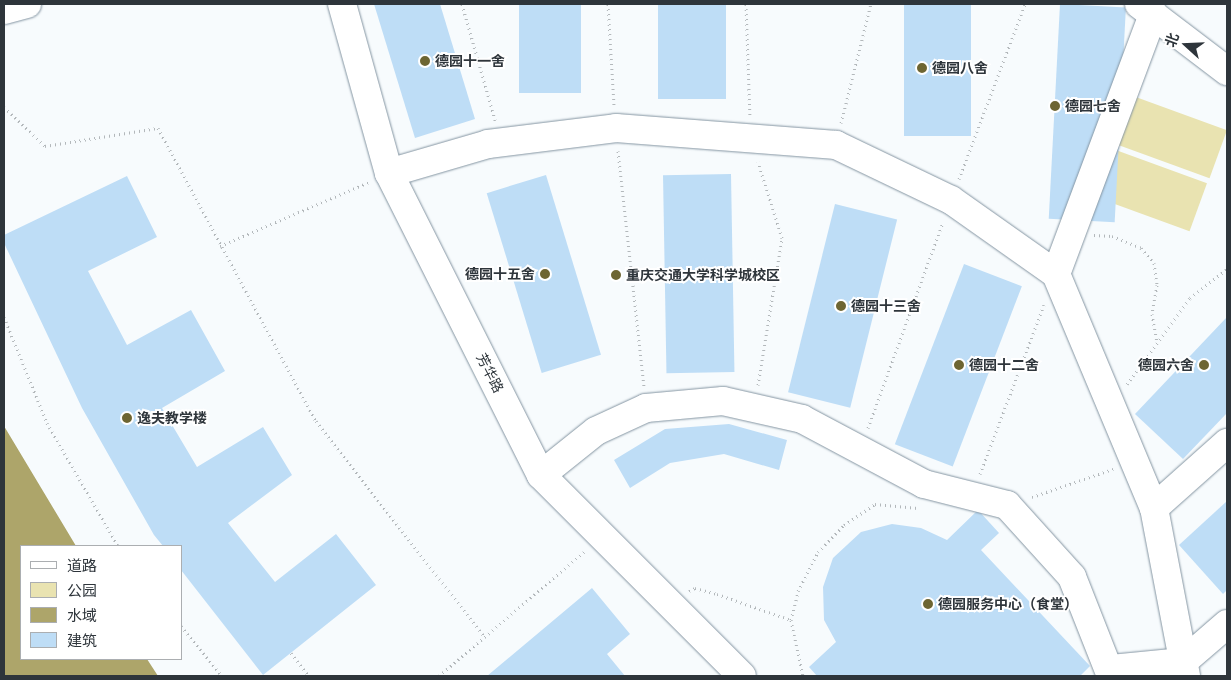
<!DOCTYPE html>
<html>
<head>
<meta charset="utf-8">
<style>
	body { margin:0 }
	#map { position:relative; width:1231px; height:680px; overflow:hidden; background:#f7fbfd; font-family:Raleway,"Noto Sans SC",sans-serif }
	div>[style] { position:absolute }
	[style*='--x'] { left:calc(var(--x)*1px); top:calc(var(--y)*1px); width:calc(var(--w)*1px); rotate:calc(var(--a)*1deg) }
	.green>* { inset:0; background:#e9e3b1; transform-origin:0 0 }
	.water>* { inset:0; background:#ada56a }
	.building>* { inset:0; background:#beddf6; transform-origin:0 0 }
	.path>* { height:3px; margin-top:-1.5px; transform-origin:0; background:repeating-linear-gradient(90deg,#b3b8bb 0 1px,transparent 0 5px) }
	.roads { filter:drop-shadow(0 0 1px #8495a2) drop-shadow(0 0 1px #8495a2) }
	.minor>* { height:28px; margin:-14px; padding:0 14px; transform-origin:14px; border-radius:14px; background:#fff }
	.dots>* { width:14px; height:14px; translate:-50% -50%; box-sizing:border-box; border:2px solid #fff; border-radius:50% }
	span { translate:-50% -50%; white-space:nowrap; text-align:center; line-height:1.15; -webkit-text-stroke:4px #fff; paint-order:stroke }
	.poi-label { font-size:14px; color:#2e353b; font-weight:700 }
	.left { translate:0 -50%; text-align:left }
	.right { translate:-100% -50%; text-align:right }
	.street-label { font-size:14px; color:#2e353b }
	.frame { position:absolute; inset:0; border:5px solid #2e353b; pointer-events:none }
	.legend { position:absolute; left:20px; top:545px; width:162px; height:115px; box-sizing:border-box; background:#fff; border:1px solid #abaeb1; margin:0; padding:6px 9px; list-style:none; font-size:15px; color:#2e353b }
	.legend li { display:flex; align-items:center; gap:10px; height:25px }
	.legend b { width:25px; border:1px solid #abaeb1 }
	.north { position:absolute; left:1161px; top:20px; width:50px; height:50px; -webkit-text-stroke:4px #fff; paint-order:stroke; rotate:290deg; font-size:14px; font-weight:700; line-height:20px; text-align:center; color:#2e353b }
	.north::after { content:''; display:block; margin:auto; width:18px; height:22px; background:#2e353b; clip-path:polygon(50% 0,100% 100%,50% 72%,0 100%) }
</style>
</head>
<body>
<div id="map">
	<div class="green">
		<i style="left:1133px;top:96px;width:100px;height:51px;rotate:20deg"></i>
		<i style="left:1113px;top:149px;width:100px;height:51px;rotate:20deg"></i>
	</div>
	<div class="water">
		<i style="clip-path:polygon(4px 426px,76px 546px,21px 546px,21px 659px,147px 659px,158px 676px,4px 676px)"></i>
	</div>
	<div class="building">
		<i style="clip-path:polygon(374px 4px,440px 4px,475px 119px,415px 138px)"></i>
		<i style="left:519px;top:4px;width:62px;height:89px"></i>
		<i style="left:658px;top:4px;width:68px;height:95px"></i>
		<i style="left:904px;top:4px;width:67px;height:132px"></i>
		<i style="left:1060px;top:4px;width:66px;height:215px;rotate:3deg"></i>
		<i style="left:731px;top:174px;width:198px;height:68px;rotate:89deg"></i>
		<i style="left:546px;top:175px;width:188px;height:62px;rotate:73deg"></i>
		<i style="clip-path:polygon(127px 176px,157px 237px,88px 271px,127px 345px,191px 310px,225px 371px,162px 408px,197px 467px,263px 427px,292px 475px,228px 523px,275px 582px,336px 534px,376px 585px,263px 675px,181px 570px,181px 546px,163px 546px,154px 535px,82px 408px,4px 243px,4px 235px)"></i>
		<i style="left:835px;top:204px;width:64px;height:194px;rotate:14deg"></i>
		<i style="left:964px;top:264px;width:62px;height:193px;rotate:21deg"></i>
		<i style="clip-path:polygon(1227px 317px,1227px 413px,1183px 459px,1135px 414px)"></i>
		<i style="clip-path:polygon(729px 424px,787px 440px,779px 470px,724px 454px,670px 463px,630px 488px,614px 460px,665px 429px)"></i>
		<i style="clip-path:polygon(1227px 501px,1227px 590px,1223px 594px,1179px 545px)"></i>
		<i style="clip-path:polygon(978px 510px,999px 533px,981px 550px,1090px 666px,1080px 676px,817px 676px,809px 667px,836px 642px,824px 620px,823px 587px,833px 558px,861px 532px,892px 524px,921px 528px,947px 540px)"></i>
		<i style="clip-path:polygon(592px 588px,630px 634px,607px 654px,625px 676px,487px 676px)"></i>
	</div>
	<div class="path">
		<i style="--x:462;--y:4;--w:121;--a:74.1"></i>
		<i style="--x:608;--y:4;--w:101;--a:86.6"></i>
		<i style="--x:746;--y:4;--w:112;--a:88"></i>
		<i style="--x:4;--y:107;--w:57;--a:43.6"></i>
		<i style="--x:45;--y:146;--w:114;--a:-9.1"></i>
		<i style="--x:158;--y:128;--w:333;--a:61.7"></i>
		<i style="--x:316;--y:421;--w:274;--a:52"></i>
		<i style="--x:841;--y:123;--w:123;--a:-75.9"></i>
		<i style="--x:618;--y:151;--w:236;--a:83.7"></i>
		<i style="--x:959;--y:179;--w:187;--a:-69.3"></i>
		<i style="--x:1094;--y:235;--w:18;--a:3"></i>
		<i style="--x:1112;--y:236;--w:31;--a:22"></i>
		<i style="--x:1141;--y:248;--w:20;--a:49"></i>
		<i style="--x:1154;--y:263;--w:22;--a:82"></i>
		<i style="--x:1157;--y:285;--w:29;--a:100"></i>
		<i style="--x:1152;--y:314;--w:27;--a:80"></i>
		<i style="--x:220;--y:246;--w:162;--a:-23.2"></i>
		<i style="--x:4;--y:317;--w:114;--a:67.9"></i>
		<i style="--x:47;--y:423;--w:142;--a:60"></i>
		<i style="--x:1127;--y:384;--w:107;--a:-53.8"></i>
		<i style="--x:1190;--y:298;--w:47;--a:-38.1"></i>
		<i style="--x:758;--y:385;--w:149;--a:-80.7"></i>
		<i style="--x:782;--y:238;--w:80;--a:-107.5"></i>
		<i style="--x:868;--y:428;--w:219;--a:-70"></i>
		<i style="--x:980;--y:474;--w:181;--a:-69.3"></i>
		<i style="--x:1032;--y:497;--w:86;--a:-19.1"></i>
		<i style="--x:689;--y:591;--w:7;--a:-27"></i>
		<i style="--x:695;--y:588;--w:23;--a:15"></i>
		<i style="--x:717;--y:594;--w:78;--a:19.4"></i>
		<i style="--x:791;--y:620;--w:57;--a:77.9"></i>
		<i style="--x:791;--y:620;--w:30;--a:-76"></i>
		<i style="--x:798;--y:591;--w:44;--a:-62.9"></i>
		<i style="--x:818;--y:552;--w:37;--a:-46"></i>
		<i style="--x:844;--y:525;--w:37;--a:-34"></i>
		<i style="--x:875;--y:504;--w:43;--a:5.3"></i>
		<i style="--x:181;--y:626;--w:65;--a:50.6"></i>
		<i style="--x:291;--y:653;--w:29;--a:52"></i>
		<i style="--x:439;--y:676;--w:192;--a:-40.6"></i>
	</div>
	<div class="roads">
		<div class="minor">
			<i style="--x:342;--y:4;--w:175;--a:74.5"></i>
			<i style="--x:389;--y:173;--w:338;--a:63.3"></i>
			<i style="--x:541;--y:475;--w:284;--a:45"></i>
			<i style="--x:1139;--y:4;--w:111;--a:37.3"></i>
			<i style="--x:4;--y:10;--w:24;--a:-15"></i>
			<i style="--x:389;--y:173;--w:103;--a:-16.3"></i>
			<i style="--x:488;--y:144;--w:129;--a:-7.1"></i>
			<i style="--x:616;--y:128;--w:221;--a:4.4"></i>
			<i style="--x:836;--y:145;--w:127;--a:25.6"></i>
			<i style="--x:951;--y:200;--w:128;--a:35.2"></i>
			<i style="--x:1056;--y:274;--w:254;--a:67.3"></i>
			<i style="--x:1154;--y:508;--w:171;--a:79.2"></i>
			<i style="--x:1056;--y:274;--w:278;--a:-69.5"></i>
			<i style="--x:541;--y:475;--w:70;--a:-38.7"></i>
			<i style="--x:596;--y:431;--w:55;--a:-24.7"></i>
			<i style="--x:646;--y:408;--w:77;--a:-5.2"></i>
			<i style="--x:723;--y:401;--w:81;--a:12.8"></i>
			<i style="--x:802;--y:419;--w:138;--a:28"></i>
			<i style="--x:924;--y:484;--w:86;--a:14.2"></i>
			<i style="--x:1007;--y:505;--w:97;--a:47.9"></i>
			<i style="--x:1072;--y:577;--w:106;--a:68.5"></i>
			<i style="--x:1154;--y:508;--w:98;--a:-41.7"></i>
			<i style="--x:1111;--y:669;--w:72;--a:-5.6"></i>
			<i style="--x:1183;--y:662;--w:58;--a:-40.8"></i>
		</div>
	</div>
	<div class="dots">
		<i style="left:425px;top:61px;background:#6d6532"></i>
		<i style="left:922px;top:68px;background:#6d6532"></i>
		<i style="left:1055px;top:106px;background:#6d6532"></i>
		<i style="left:545px;top:274px;background:#6d6532"></i>
		<i style="left:616px;top:275px;background:#6d6532"></i>
		<i style="left:841px;top:306px;background:#6d6532"></i>
		<i style="left:959px;top:365px;background:#6d6532"></i>
		<i style="left:1204px;top:365px;background:#6d6532"></i>
		<i style="left:127px;top:418px;background:#6d6532"></i>
		<i style="left:928px;top:604px;background:#6d6532"></i>
	</div>
	<div class="poi-label">
		<span class="left" style="left:435px;top:61px">德园十一舍</span>
		<span class="left" style="left:932px;top:68px">德园八舍</span>
		<span class="left" style="left:1065px;top:106px">德园七舍</span>
		<span class="right" style="left:535px;top:274px">德园十五舍</span>
		<span class="left" style="left:626px;top:275px">重庆交通大学科学城校区</span>
		<span class="left" style="left:851px;top:306px">德园十三舍</span>
		<span class="left" style="left:969px;top:365px">德园十二舍</span>
		<span class="right" style="left:1194px;top:365px">德园六舍</span>
		<span class="left" style="left:137px;top:418px">逸夫教学楼</span>
		<span class="left" style="left:938px;top:604px">德园服务中心（食堂）</span>
	</div>
	<div class="street-label">
		<span style="left:490px;top:373px;rotate:63deg">芳华路</span>
	</div>
	<div class="frame"></div>
	<ul class="legend">
	<li><b style="height:6px;background:#fff"></b>道路</li>
	<li><b style="height:14px;background:#e9e3b1"></b>公园</li>
	<li><b style="height:14px;background:#ada56a"></b>水域</li>
	<li><b style="height:14px;background:#beddf6"></b>建筑</li>
	</ul>
	<div class="north">北</div>
</div>
</body>
</html>
